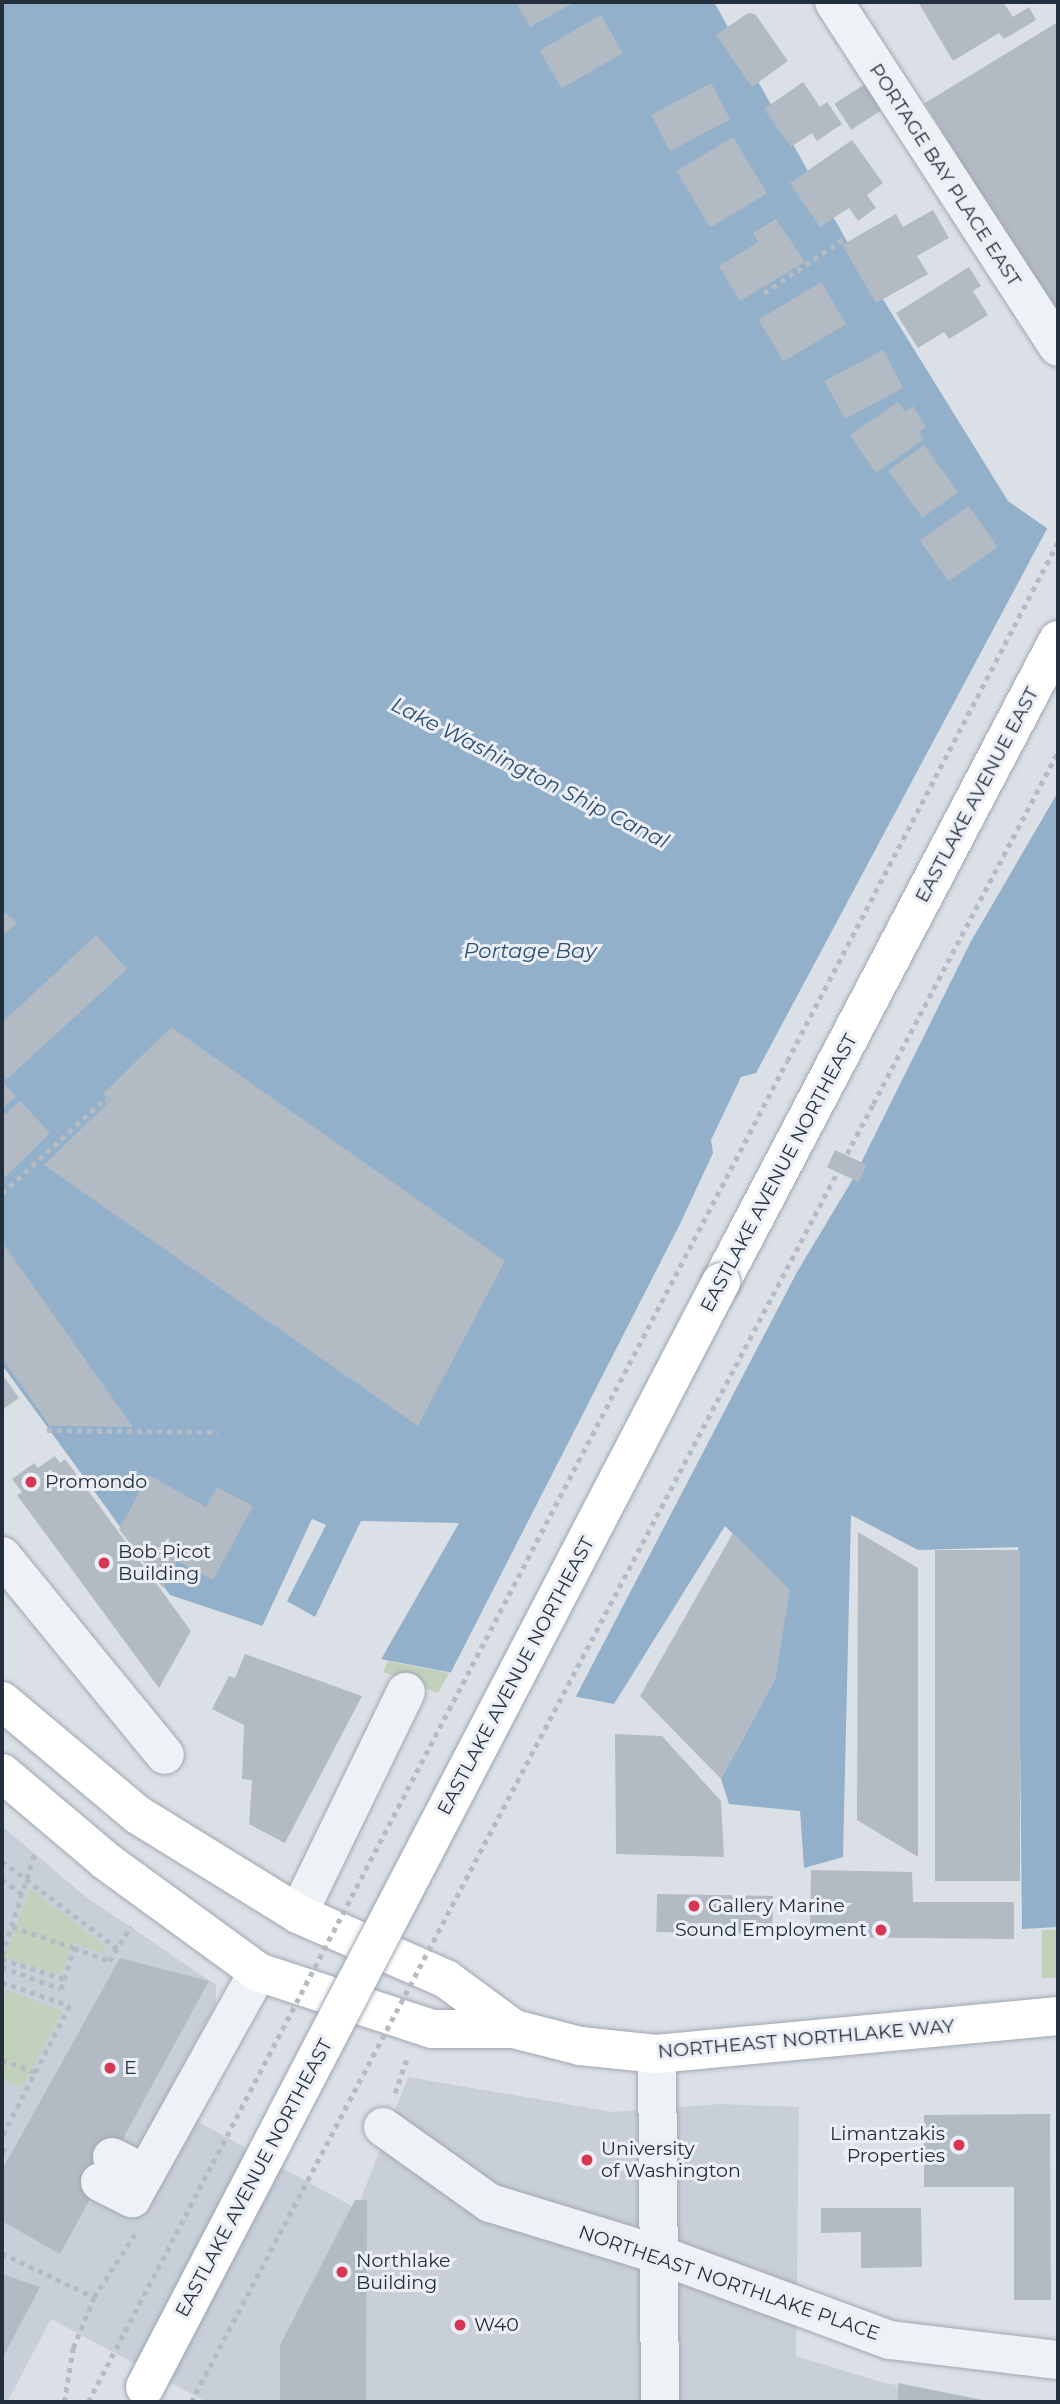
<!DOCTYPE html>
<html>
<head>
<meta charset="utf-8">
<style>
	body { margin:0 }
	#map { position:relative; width:1060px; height:2404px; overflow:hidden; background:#dbe0e7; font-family:Montserrat,sans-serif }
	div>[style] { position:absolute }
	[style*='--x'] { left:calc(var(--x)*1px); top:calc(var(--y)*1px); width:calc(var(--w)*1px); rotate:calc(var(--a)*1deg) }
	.built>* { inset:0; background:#c9cfd9 }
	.green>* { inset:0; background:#c2d1bc; transform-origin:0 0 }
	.water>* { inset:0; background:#93b0ca }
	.pier>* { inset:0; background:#dbe0e7 }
	.building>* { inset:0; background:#b2bac4; transform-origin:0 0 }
	.path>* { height:4.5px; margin-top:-2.25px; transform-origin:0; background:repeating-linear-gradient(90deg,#b5bbc2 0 5px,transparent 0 10px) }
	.roads { filter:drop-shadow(0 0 2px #a0a7b1) drop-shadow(0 0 2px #a0a7b1) }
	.minor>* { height:38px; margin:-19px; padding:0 19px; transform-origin:19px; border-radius:19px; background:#eef1f5 }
	.major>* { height:38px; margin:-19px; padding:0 19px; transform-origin:19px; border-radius:19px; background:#fff }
	.path-bridge>* { height:4.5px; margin-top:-2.25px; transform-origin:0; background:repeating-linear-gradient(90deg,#b5bbc2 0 5px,transparent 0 10px) }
	.bridges { filter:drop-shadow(0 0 2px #9aa5b3) drop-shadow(0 0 2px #9aa5b3) }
	.major-bridge>* { height:38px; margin:-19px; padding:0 19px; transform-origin:19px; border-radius:19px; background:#fff }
	.dots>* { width:19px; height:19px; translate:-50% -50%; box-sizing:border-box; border:4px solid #ebeff5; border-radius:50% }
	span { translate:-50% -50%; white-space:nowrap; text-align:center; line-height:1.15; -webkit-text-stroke:6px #ebeff5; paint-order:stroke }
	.street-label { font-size:19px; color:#242f3e }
	.poi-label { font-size:19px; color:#242f3e }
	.left { translate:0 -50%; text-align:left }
	.right { translate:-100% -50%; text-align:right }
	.water-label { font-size:21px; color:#2c4f74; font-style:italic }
	.frame { position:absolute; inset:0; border:4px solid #242f3e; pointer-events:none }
</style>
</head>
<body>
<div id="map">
	<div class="built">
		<i style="clip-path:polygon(2px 1826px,86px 1897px,216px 1985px,216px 2003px,164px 2103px,357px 2209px,408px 2077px,613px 2112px,720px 2104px,799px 2107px,796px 2356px,881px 2382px,981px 2402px,207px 2402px,51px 2319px,7px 2402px,2px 2402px)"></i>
	</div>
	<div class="green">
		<i style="clip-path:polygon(388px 1661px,449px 1673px,438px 1693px,383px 1672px)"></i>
		<i style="clip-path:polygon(30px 1888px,106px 1948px,104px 1954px,73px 1942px,61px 1975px,4px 1957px)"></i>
		<i style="left:1042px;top:1930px;width:16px;height:48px"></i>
		<i style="clip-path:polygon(2px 1989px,63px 2011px,22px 2087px,2px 2080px)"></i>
	</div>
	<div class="water">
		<i style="clip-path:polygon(2px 2px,714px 2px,845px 238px,1008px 501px,1058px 536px,1058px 1927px,1022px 1929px,1018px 1547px,918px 1550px,851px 1515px,843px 1857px,804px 1868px,800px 1811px,729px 1804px,721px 1779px,775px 1679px,789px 1590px,725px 1526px,614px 1704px,334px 1650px,170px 1595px,2px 1365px)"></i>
	</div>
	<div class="pier">
		<i style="clip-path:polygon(1049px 525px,1058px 532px,1058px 792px,970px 943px,854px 1177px,797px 1272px,574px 1700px,449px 1676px,680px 1224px,713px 1153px,711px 1140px,741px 1077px,756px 1073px)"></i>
		<i style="clip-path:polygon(312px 1519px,326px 1525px,287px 1601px,315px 1617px,361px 1521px,459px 1523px,379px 1663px,260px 1631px)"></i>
	</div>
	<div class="building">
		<i style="clip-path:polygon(516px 2px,575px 2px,530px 27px)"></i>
		<i style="clip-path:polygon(918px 2px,1003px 2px,1013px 17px,1029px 7px,1036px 20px,1004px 39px,999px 33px,953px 61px)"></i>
		<i style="clip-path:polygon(748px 13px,755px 14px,788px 61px,752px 87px,716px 35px)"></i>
		<i style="left:601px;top:15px;width:44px;height:71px;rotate:60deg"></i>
		<i style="clip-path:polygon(1058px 22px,1058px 310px,1024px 265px,925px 103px)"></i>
		<i style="clip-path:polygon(803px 82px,820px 107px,827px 102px,842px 124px,817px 141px,812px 133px,791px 147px,764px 109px)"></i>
		<i style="left:868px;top:82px;width:31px;height:40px;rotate:57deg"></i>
		<i style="left:711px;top:83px;width:41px;height:68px;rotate:62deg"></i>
		<i style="left:733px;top:137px;width:66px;height:66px;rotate:59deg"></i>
		<i style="clip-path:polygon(852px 140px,883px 183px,867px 195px,876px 208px,858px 221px,849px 208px,820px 227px,790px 183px)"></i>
		<i style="clip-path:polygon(933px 210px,949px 238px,917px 256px,928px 274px,876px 303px,842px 245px,896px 214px,903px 227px)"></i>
		<i style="clip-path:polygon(776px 219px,805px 262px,740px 301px,719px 266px,758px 242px,753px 233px)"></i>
		<i style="clip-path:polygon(969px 267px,981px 286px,973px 291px,988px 315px,949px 339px,944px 332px,918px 348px,896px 313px)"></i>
		<i style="left:821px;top:282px;width:49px;height:73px;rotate:59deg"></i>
		<i style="left:883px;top:350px;width:43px;height:66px;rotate:62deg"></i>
		<i style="clip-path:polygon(898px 402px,905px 412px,913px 406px,926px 427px,919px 432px,924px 439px,876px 473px,850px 435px)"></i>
		<i style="left:924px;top:445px;width:58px;height:44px;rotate:54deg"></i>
		<i style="left:969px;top:506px;width:50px;height:60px;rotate:55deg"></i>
		<i style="clip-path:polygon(2px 911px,17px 923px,2px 937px)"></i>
		<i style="clip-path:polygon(96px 935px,127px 969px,7px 1079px,2px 1073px,2px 1023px)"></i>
		<i style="clip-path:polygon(171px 1027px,505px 1261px,418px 1426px,44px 1165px,111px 1100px,103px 1094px)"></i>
		<i style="clip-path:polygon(2px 1081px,16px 1096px,2px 1109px)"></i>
		<i style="clip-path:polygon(20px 1101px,50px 1133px,2px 1180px,2px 1110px,6px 1114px)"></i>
		<i style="left:835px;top:1150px;width:35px;height:19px;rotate:25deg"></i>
		<i style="clip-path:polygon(2px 1242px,133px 1427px,50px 1426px,2px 1358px)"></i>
		<i style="clip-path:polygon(2px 1374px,19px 1398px,2px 1410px)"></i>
		<i style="clip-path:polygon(55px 1456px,60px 1463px,65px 1459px,191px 1631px,159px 1688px,17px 1495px,22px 1492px,12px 1479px,34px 1463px,38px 1468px)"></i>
		<i style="clip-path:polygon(149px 1475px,206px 1507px,217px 1487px,253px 1506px,213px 1580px,177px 1561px,163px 1588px,119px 1529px)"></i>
		<i style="clip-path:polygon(858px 1532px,918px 1568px,918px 1857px,857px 1820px)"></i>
		<i style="clip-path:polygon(733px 1533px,790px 1590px,775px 1679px,721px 1779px,640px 1696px)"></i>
		<i style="left:935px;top:1550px;width:85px;height:331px"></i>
		<i style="clip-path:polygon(245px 1654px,362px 1696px,285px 1843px,249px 1824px,252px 1780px,242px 1779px,244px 1725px,212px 1709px,229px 1676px,235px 1678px)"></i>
		<i style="clip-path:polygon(615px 1734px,662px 1736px,721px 1801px,724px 1857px,616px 1854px)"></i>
		<i style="clip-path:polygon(811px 1870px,912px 1872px,913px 1902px,1014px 1902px,1014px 1939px,810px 1937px)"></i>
		<i style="left:657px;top:1894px;width:116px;height:38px;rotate:1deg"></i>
		<i style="clip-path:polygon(120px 1958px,209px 1981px,60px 2254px,2px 2221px,2px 2170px)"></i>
		<i style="clip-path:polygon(1050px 2114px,1051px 2300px,1014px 2300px,1014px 2187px,924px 2187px,924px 2115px)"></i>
		<i style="clip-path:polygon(355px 2200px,367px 2200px,366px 2402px,280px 2402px,280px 2345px)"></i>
		<i style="clip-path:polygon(821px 2208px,921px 2208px,922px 2267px,861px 2268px,861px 2232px,821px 2233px)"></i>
		<i style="clip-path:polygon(2px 2274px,40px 2287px,2px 2359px)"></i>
		<i style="clip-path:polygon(898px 2383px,988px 2401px,988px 2402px,898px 2402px)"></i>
	</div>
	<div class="path">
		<i style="--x:764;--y:293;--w:98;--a:-34.2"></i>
		<i style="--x:787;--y:1061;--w:585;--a:-62.43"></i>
		<i style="--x:873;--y:1104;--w:398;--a:-62.3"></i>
		<i style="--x:2;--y:1193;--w:139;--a:-42.4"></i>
		<i style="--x:105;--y:1099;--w:4;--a:27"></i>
		<i style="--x:47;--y:1430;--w:171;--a:0.7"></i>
		<i style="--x:2;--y:1861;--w:144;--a:37.1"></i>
		<i style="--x:2;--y:1879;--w:25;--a:37"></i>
		<i style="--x:74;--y:1948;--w:37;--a:20"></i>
		<i style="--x:109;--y:1961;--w:41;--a:-57.8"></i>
		<i style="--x:2;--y:1955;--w:108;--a:-72.2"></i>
		<i style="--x:2;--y:1959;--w:65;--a:17.9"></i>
		<i style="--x:2;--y:1967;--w:63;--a:20.4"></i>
		<i style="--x:61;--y:1989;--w:43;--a:-72.4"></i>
		<i style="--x:74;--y:1948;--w:66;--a:-161.6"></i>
		<i style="--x:2;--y:1982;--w:72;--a:19.4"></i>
		<i style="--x:70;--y:2006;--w:148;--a:117.4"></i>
		<i style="--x:2;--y:2060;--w:35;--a:20"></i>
		<i style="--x:62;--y:2082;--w:7;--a:27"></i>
		<i style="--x:395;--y:2093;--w:37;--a:-71"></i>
		<i style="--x:2;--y:2149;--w:10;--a:29"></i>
		<i style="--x:2;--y:2253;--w:102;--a:25.6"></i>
		<i style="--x:64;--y:2402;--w:55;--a:-80.5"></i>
		<i style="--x:73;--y:2348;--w:55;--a:-67.6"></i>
		<i style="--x:94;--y:2297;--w:75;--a:-56.9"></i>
	</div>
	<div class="roads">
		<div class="minor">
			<i style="--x:834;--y:2;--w:411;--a:57"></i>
			<i style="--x:2;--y:1556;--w:257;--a:50.7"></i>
			<i style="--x:298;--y:1914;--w:247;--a:-64.1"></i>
			<i style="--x:657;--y:2054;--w:348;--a:89.5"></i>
			<i style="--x:383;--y:2127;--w:131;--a:35.4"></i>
			<i style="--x:490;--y:2203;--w:175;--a:17"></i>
			<i style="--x:657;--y:2254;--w:248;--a:20.3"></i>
			<i style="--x:890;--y:2340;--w:169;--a:6.8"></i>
			<i style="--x:112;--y:2157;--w:37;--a:27"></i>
			<i style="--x:100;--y:2182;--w:36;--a:27"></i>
			<i style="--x:132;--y:2198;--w:259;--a:-60.9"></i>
		</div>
		<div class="major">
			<i style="--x:721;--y:1282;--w:725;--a:-62.3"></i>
			<i style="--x:2;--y:1701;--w:177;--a:40"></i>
			<i style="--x:138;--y:1815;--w:188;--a:31.7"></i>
			<i style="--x:298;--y:1914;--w:162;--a:23.7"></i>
			<i style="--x:446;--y:1979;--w:84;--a:36.3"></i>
			<i style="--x:2;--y:1773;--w:136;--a:40.2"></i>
			<i style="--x:106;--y:1861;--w:188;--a:36.1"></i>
			<i style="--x:258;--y:1972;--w:183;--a:18.1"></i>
			<i style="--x:432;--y:2029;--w:82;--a:0"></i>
			<i style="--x:514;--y:2029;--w:68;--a:14.4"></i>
			<i style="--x:580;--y:2046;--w:77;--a:5.9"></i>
			<i style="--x:657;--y:2054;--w:403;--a:-5.4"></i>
		</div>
	</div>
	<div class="path-bridge">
		<i style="--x:88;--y:2402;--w:1512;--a:-62.47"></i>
		<i style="--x:191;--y:2402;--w:1466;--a:-62.28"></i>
	</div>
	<div class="bridges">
		<div class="major-bridge">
			<i style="--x:145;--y:2387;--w:1246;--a:-62.47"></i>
		</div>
	</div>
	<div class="dots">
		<i style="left:31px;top:1482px;background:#d73654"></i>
		<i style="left:104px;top:1563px;background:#d73654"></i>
		<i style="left:694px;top:1906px;background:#d73654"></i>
		<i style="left:881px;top:1930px;background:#d73654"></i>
		<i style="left:110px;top:2068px;background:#d73654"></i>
		<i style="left:959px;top:2145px;background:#d73654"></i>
		<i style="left:587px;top:2160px;background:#d73654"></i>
		<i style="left:342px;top:2272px;background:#d73654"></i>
		<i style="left:460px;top:2325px;background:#d73654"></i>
	</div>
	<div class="street-label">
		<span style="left:945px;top:175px;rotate:57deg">PORTAGE BAY PLACE EAST</span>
		<span style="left:977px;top:795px;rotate:-62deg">EASTLAKE AVENUE EAST</span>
		<span style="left:779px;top:1173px;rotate:-62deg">EASTLAKE AVENUE NORTHEAST</span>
		<span style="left:516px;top:1676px;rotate:-62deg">EASTLAKE AVENUE NORTHEAST</span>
		<span style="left:806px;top:2039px;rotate:-5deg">NORTHEAST NORTHLAKE WAY</span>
		<span style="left:254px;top:2178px;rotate:-62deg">EASTLAKE AVENUE NORTHEAST</span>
		<span style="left:729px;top:2283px;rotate:19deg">NORTHEAST NORTHLAKE PLACE</span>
	</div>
	<div class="poi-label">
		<span class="left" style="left:45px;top:1482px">Promondo</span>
		<span class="left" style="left:118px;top:1563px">Bob Picot<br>Building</span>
		<span class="left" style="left:708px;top:1906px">Gallery Marine</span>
		<span class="right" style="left:867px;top:1930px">Sound Employment</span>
		<span class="left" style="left:124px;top:2068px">E</span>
		<span class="right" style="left:945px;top:2145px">Limantzakis<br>Properties</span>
		<span class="left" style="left:601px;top:2160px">University<br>of Washington</span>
		<span class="left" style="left:356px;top:2272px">Northlake<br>Building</span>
		<span class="left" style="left:474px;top:2325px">W40</span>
	</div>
	<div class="water-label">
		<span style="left:530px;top:773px;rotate:27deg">Lake Washington Ship Canal</span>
		<span style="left:530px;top:951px">Portage Bay</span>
	</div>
	<div class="frame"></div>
</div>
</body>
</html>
